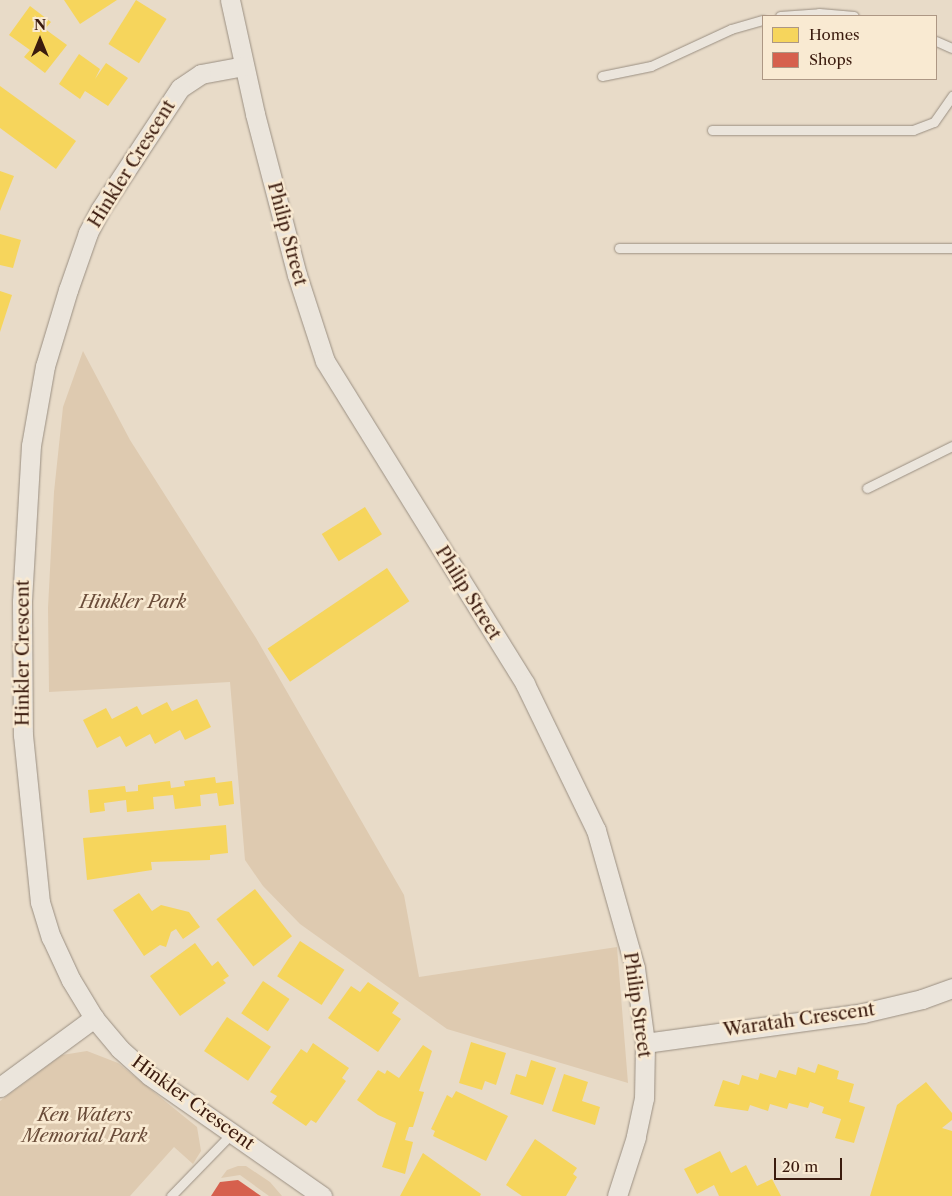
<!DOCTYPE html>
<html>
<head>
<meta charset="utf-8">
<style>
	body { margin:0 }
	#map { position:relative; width:952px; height:1196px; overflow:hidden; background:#e8dbc8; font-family:"Libre Caslon Text",serif }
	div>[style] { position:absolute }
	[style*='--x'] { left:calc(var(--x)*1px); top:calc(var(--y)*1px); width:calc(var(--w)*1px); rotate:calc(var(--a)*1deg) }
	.green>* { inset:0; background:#decab0 }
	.homes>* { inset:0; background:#f6d55c; transform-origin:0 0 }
	.shops>* { inset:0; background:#d6604d }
	.roads { filter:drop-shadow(0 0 1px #9a8f82) drop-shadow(0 0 1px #9a8f82) }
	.service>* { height:9px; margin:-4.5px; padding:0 4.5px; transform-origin:4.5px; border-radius:4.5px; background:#ebe5dc }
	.minor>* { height:19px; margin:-9.5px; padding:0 9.5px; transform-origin:9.5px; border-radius:9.5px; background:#ebe5dc }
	span { translate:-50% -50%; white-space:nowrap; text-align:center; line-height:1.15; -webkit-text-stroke:5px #f9ead2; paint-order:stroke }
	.street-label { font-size:18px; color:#3b1b0e }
	.park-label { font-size:18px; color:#6a4c39; font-style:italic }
	.legend { position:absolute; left:762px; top:15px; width:175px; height:65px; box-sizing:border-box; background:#f9ead2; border:1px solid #ad9784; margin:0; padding:6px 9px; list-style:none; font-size:15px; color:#3b1b0e }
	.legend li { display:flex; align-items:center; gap:10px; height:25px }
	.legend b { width:25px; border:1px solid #ad9784 }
	.north { position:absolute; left:15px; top:15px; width:50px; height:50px; -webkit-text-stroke:4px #f9ead2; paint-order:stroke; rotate:0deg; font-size:14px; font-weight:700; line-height:20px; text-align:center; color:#3b1b0e }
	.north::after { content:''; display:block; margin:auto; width:18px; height:22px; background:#3b1b0e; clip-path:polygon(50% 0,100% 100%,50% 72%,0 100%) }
	.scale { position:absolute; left:774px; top:1158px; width:68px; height:22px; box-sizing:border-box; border:2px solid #3b1b0e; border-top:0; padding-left:6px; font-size:15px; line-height:18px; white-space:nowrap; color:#3b1b0e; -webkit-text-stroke:4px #f9ead2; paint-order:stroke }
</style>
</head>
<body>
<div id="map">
	<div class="green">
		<i style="clip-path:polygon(83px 351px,130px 440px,256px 638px,404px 895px,419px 977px,617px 947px,628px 1083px,447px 1029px,300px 924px,263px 886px,245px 860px,230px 682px,49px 692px,48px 608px,54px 492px,63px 407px)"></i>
		<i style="clip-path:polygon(87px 1051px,118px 1063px,197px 1127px,201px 1151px,193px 1164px,174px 1147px,130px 1196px,0 1196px,0 1101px,62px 1055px)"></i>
		<i style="clip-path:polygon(238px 1166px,246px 1166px,270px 1182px,282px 1196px,269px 1196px,240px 1175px,221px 1178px,227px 1170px)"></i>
	</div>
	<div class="homes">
		<i style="clip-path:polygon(64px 0,117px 0,80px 24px)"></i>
		<i style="left:136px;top:0;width:36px;height:52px;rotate:32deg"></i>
		<i style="clip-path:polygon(30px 6px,51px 22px,45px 29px,67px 45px,45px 73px,24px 57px,30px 50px,9px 35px)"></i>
		<i style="clip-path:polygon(79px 54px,100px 69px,95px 79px,106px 63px,128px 78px,108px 106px,85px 91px,80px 99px,59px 84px)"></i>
		<i style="clip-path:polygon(0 86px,76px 141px,56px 169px,0 128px)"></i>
		<i style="clip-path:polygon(0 171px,14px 176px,0 211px)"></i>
		<i style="clip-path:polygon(0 234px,21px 240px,13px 268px,0 265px)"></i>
		<i style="clip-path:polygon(0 291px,12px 295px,0 332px)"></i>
		<i style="left:365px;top:507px;width:32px;height:51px;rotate:58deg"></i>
		<i style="left:387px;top:568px;width:40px;height:144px;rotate:56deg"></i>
		<i style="clip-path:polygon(197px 699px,211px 727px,185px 740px,180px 730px,155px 744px,150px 734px,126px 747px,120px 736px,97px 748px,83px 720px,106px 708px,112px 719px,137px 706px,142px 715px,167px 702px,172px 711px)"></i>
		<i style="clip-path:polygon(215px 777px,216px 783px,232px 781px,234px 804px,219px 806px,217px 793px,200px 795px,201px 806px,175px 809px,173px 795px,153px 797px,154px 809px,127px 812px,126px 800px,104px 803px,105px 811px,90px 813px,88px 790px,125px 786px,126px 792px,138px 791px,138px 785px,170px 781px,171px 788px,185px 786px,184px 781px)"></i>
		<i style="clip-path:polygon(226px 825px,228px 853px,210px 855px,210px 860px,151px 862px,152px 870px,87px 880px,83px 838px)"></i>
		<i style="left:255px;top:889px;width:60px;height:49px;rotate:52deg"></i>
		<i style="clip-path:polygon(139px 893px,152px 911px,161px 905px,189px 912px,200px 927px,183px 939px,176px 929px,171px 932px,166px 947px,160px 945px,144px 956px,113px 910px)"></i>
		<i style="left:300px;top:941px;width:53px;height:42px;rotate:33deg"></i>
		<i style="clip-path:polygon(195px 943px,212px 966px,218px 961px,229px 976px,223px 980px,226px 983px,180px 1016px,150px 976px)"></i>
		<i style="left:263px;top:981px;width:32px;height:39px;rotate:34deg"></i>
		<i style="clip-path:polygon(368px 982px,399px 1003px,392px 1013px,401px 1019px,378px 1052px,328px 1018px,351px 986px,360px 992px)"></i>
		<i style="left:227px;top:1017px;width:53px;height:41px;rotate:34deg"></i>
		<i style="clip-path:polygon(471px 1042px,506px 1053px,496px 1085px,485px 1081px,482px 1090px,459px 1083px)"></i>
		<i style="clip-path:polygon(313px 1043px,349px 1068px,342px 1078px,346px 1081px,316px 1123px,311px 1120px,306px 1126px,272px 1103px,277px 1096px,270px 1092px,301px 1049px,307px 1053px)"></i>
		<i style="clip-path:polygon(423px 1045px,432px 1051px,419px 1091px,424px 1092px,413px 1127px,409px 1127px,405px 1140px,413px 1142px,405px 1174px,382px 1167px,396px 1123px,378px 1115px,357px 1100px,378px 1070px,385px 1074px,387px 1070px,399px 1078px)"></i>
		<i style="clip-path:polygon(531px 1060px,556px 1068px,543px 1105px,510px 1094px,516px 1074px,526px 1077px)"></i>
		<i style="clip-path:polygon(818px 1064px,839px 1071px,837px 1079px,854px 1084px,849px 1102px,865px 1107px,854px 1143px,835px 1138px,841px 1119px,822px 1113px,824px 1107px,810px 1102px,808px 1108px,789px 1103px,787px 1109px,770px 1104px,768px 1111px,750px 1105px,748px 1111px,714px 1106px,723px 1080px,739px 1085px,742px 1075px,758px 1080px,760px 1073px,776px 1078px,779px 1070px,796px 1075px,798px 1067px,815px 1073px)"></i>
		<i style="clip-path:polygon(564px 1074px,588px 1082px,582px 1101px,600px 1107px,595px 1125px,552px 1111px)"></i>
		<i style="clip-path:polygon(926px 1082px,952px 1113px,952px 1120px,942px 1128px,952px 1131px,952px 1196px,870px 1196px,897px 1105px)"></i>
		<i style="clip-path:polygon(456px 1091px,508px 1116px,486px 1161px,433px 1136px,435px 1131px,431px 1129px,447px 1095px,452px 1098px)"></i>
		<i style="clip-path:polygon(535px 1139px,577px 1168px,573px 1174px,577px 1177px,566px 1196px,522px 1196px,506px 1185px)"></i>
		<i style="clip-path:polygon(720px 1151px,731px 1173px,746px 1165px,757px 1186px,772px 1179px,781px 1196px,719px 1196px,714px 1185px,697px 1194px,684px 1169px)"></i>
		<i style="clip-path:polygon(423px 1153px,481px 1194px,480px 1196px,400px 1196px)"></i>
	</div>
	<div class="shops">
		<i style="clip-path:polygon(238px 1180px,261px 1196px,211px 1196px,220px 1182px)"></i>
	</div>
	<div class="roads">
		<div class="service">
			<i style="--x:780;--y:16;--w:39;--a:-4"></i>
			<i style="--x:819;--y:13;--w:35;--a:5"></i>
			<i style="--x:936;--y:41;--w:17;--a:24"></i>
			<i style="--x:602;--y:76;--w:50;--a:-11.5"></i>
			<i style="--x:651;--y:66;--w:88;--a:-24.8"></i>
			<i style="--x:731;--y:29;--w:33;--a:-16"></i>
			<i style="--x:712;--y:130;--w:201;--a:0"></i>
			<i style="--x:913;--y:130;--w:22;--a:-21"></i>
			<i style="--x:934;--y:122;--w:32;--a:-55"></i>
			<i style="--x:619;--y:248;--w:333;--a:0"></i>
			<i style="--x:867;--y:488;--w:95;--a:-26.3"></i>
			<i style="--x:171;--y:1196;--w:88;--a:-45.9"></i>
		</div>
		<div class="minor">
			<i style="--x:230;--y:0;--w:117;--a:77.6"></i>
			<i style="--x:255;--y:114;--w:166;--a:75.4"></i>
			<i style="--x:297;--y:275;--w:90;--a:72"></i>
			<i style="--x:325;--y:361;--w:380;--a:58.2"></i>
			<i style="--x:525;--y:684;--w:162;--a:64.1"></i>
			<i style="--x:596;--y:830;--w:143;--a:74.2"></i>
			<i style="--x:635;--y:968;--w:76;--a:82.4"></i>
			<i style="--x:645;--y:1043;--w:55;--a:91"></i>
			<i style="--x:644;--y:1098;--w:40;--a:102"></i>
			<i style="--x:636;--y:1137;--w:62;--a:107.9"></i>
			<i style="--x:244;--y:66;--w:44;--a:169.5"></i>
			<i style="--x:201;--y:74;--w:25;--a:146"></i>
			<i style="--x:180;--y:88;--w:146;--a:123.3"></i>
			<i style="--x:100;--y:210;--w:26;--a:118"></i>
			<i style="--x:88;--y:233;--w:60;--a:109.3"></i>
			<i style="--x:68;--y:290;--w:79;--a:106.8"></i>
			<i style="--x:45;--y:366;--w:80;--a:100"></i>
			<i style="--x:31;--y:445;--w:157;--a:93.3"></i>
			<i style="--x:22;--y:602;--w:133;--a:89.6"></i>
			<i style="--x:23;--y:735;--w:168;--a:84.2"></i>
			<i style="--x:40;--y:902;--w:37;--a:73"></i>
			<i style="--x:51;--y:937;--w:47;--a:65.1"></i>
			<i style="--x:71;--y:980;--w:44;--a:58.8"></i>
			<i style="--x:94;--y:1018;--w:40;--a:50"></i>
			<i style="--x:120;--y:1049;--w:40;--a:42"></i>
			<i style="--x:150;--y:1076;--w:210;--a:34.9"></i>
			<i style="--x:645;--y:1043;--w:220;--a:-7.8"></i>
			<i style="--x:863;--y:1013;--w:61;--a:-13.3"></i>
			<i style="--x:922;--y:999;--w:32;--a:-20"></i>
			<i style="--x:0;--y:1087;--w:117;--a:-36.3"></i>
		</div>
	</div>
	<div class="street-label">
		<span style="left:132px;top:164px;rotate:-58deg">Hinkler Crescent</span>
		<span style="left:287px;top:234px;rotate:75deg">Philip Street</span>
		<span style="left:468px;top:593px;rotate:58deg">Philip Street</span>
		<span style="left:23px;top:653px;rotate:-90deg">Hinkler Crescent</span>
		<span style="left:637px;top:1005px;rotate:82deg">Philip Street</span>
		<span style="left:799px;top:1020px;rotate:-8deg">Waratah Crescent</span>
		<span style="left:193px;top:1103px;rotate:36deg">Hinkler Crescent</span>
	</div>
	<div class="park-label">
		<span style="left:133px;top:602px">Hinkler Park</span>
		<span style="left:85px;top:1126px">Ken Waters<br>Memorial Park</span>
	</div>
	<ul class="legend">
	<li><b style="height:14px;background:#f6d55c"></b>Homes</li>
	<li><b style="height:14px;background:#d6604d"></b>Shops</li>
	</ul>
	<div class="north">N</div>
	<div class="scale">20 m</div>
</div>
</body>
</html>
